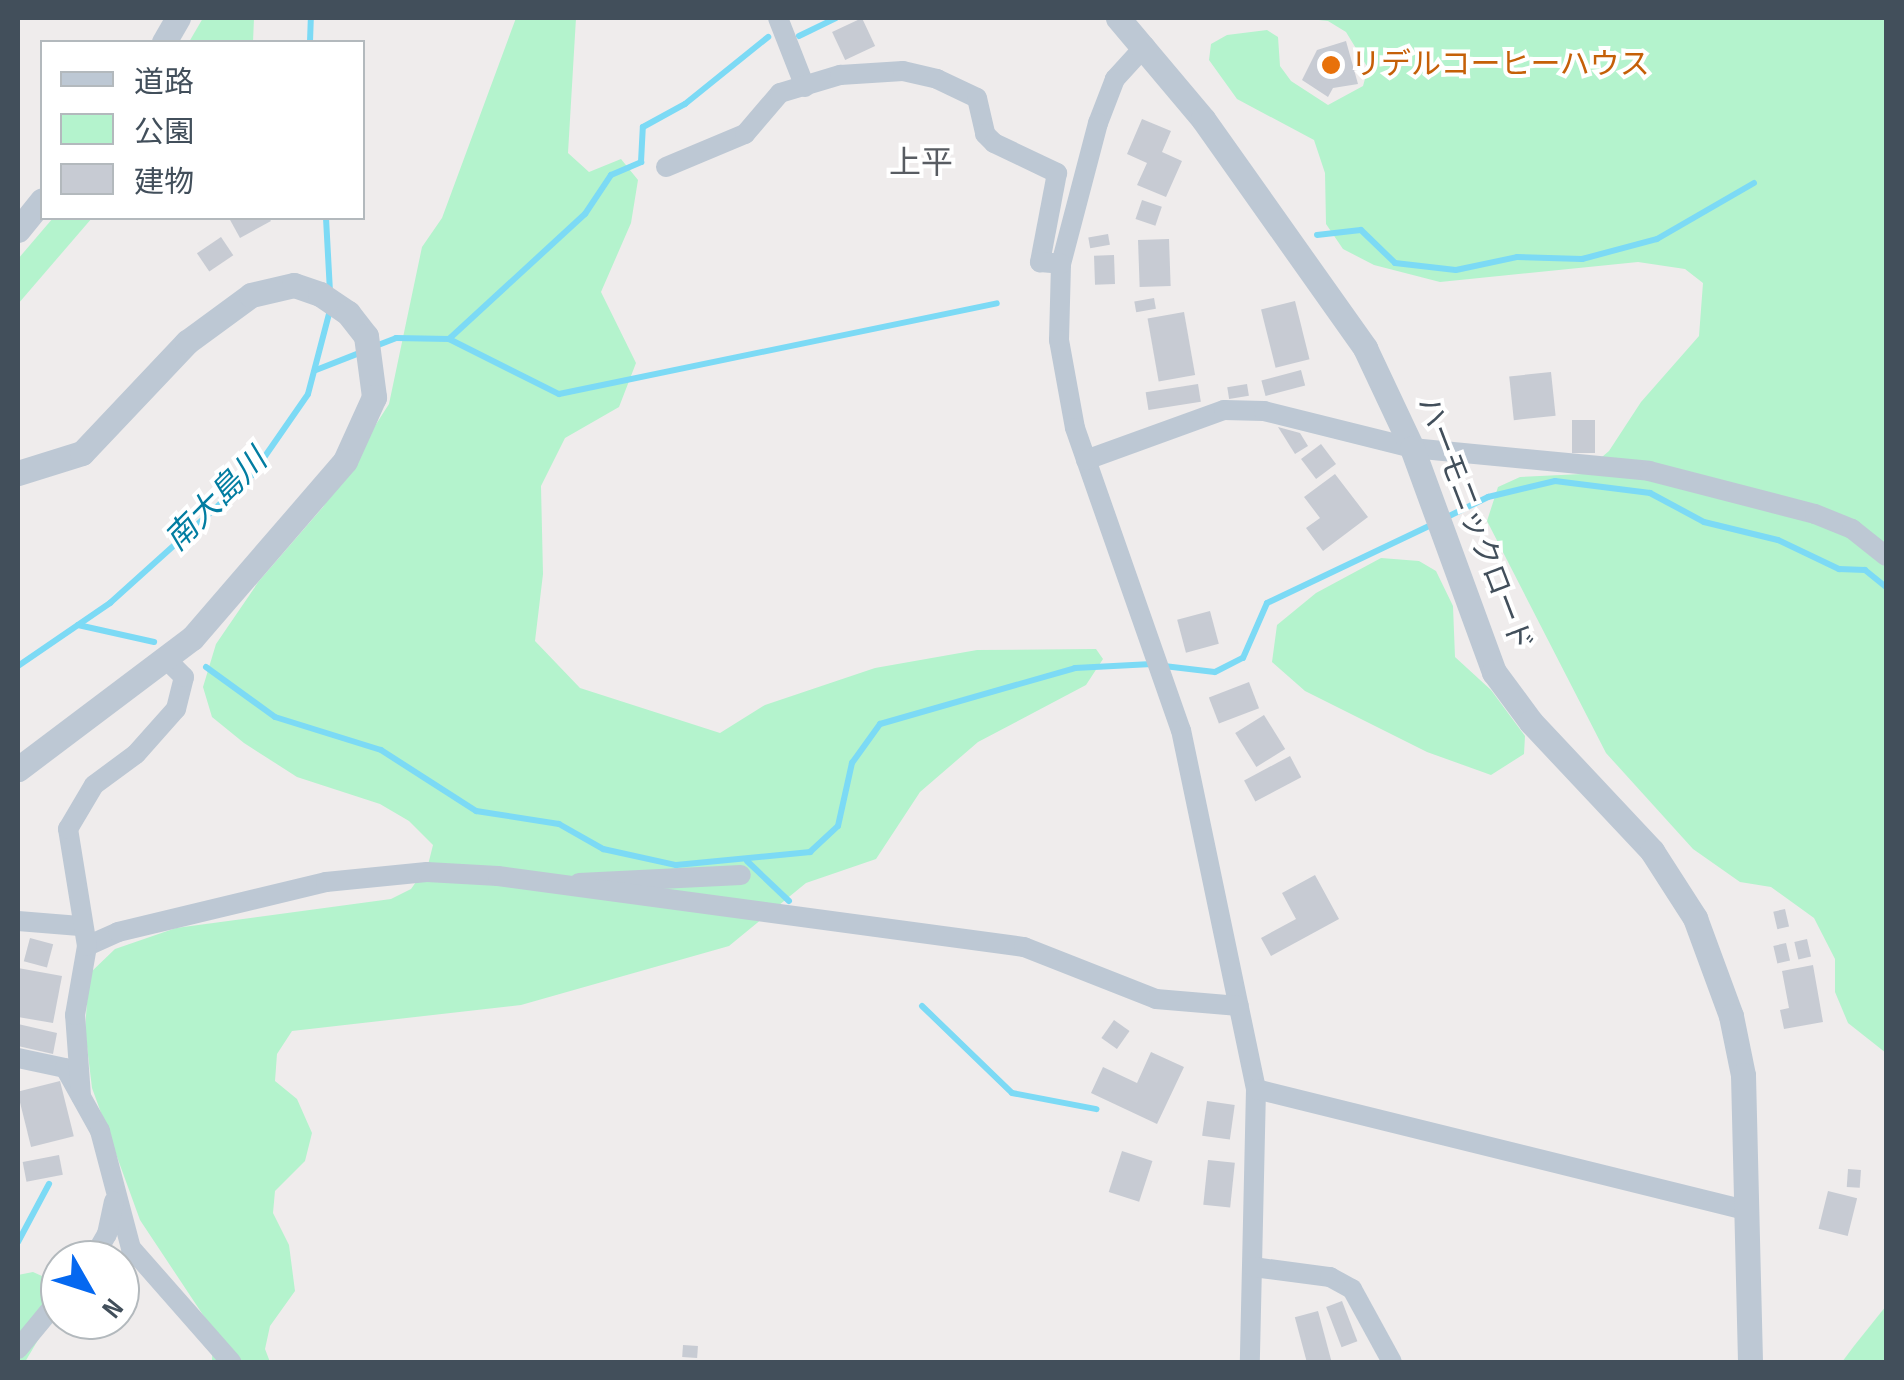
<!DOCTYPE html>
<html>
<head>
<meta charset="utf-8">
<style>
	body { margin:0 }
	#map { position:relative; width:1904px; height:1380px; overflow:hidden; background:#efecec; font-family:"Sofia Sans Condensed","Noto Sans JP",sans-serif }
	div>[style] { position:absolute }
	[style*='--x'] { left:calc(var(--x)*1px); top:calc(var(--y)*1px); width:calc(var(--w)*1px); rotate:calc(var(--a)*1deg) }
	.green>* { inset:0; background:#b4f3cd }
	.stream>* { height:6px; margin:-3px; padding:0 3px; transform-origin:3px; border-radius:3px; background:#7cdaf5 }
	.building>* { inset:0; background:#c7cbd3; transform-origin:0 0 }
	.minor>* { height:20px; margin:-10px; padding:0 10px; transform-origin:10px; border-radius:10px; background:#bdc8d4 }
	.tertiary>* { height:25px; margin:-12.5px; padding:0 12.5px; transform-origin:12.5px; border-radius:12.5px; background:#bdc8d4 }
	.dots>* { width:28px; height:28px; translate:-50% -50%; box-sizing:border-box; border:5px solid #fff; border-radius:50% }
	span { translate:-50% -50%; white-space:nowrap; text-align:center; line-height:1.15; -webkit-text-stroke:8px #fff; paint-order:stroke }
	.food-label { font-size:30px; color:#c56008 }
	.left { translate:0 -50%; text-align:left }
	.street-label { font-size:30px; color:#424f5b }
	.neighbourhood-label { font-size:32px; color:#585c62 }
	.water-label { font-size:32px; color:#027da1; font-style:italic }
	.frame { position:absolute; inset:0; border:20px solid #424f5b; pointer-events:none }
	.legend { position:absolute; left:40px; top:40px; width:325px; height:180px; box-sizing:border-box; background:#fff; border:2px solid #b3b9bd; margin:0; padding:12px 18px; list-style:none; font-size:30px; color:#424f5b }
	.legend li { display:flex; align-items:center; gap:20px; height:50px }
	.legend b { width:50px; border:2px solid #b3b9bd }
	.north { position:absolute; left:40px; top:1240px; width:100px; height:100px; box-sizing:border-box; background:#fff; border:2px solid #b3b9bd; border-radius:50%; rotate:129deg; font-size:28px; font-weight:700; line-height:40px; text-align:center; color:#424f5b }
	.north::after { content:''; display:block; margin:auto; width:35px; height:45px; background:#0568f0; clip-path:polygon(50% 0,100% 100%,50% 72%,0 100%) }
</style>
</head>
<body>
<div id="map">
	<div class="green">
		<i style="clip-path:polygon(203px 18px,254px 18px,253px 42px,189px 42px)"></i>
		<i style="clip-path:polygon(516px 18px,576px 18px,568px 153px,589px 172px,621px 159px,638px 180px,631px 223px,601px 292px,636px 363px,619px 407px,565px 438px,541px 486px,543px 574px,535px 641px,580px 688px,720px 733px,765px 705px,875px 668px,977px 650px,1096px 649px,1103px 659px,1086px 685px,978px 742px,920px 792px,876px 859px,806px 883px,729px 946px,521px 1005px,292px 1031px,277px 1054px,275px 1081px,297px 1099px,312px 1133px,305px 1161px,275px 1191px,273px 1213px,289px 1245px,295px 1291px,270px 1326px,265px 1349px,270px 1362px,212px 1362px,213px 1330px,140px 1220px,92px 1088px,85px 1030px,89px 974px,115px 949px,176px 928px,391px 899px,411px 889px,428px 865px,433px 845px,409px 821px,380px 804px,297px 777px,244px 743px,212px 717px,203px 687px,216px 644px,259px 581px,323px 507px,389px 404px,422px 247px,442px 218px)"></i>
		<i style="clip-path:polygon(1301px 18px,1886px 18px,1886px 1053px,1848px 1023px,1835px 992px,1835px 959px,1814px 918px,1771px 887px,1740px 882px,1693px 849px,1606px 753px,1487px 521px,1498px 487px,1520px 477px,1582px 474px,1609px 451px,1641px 402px,1699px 336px,1703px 283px,1685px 269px,1638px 262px,1440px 282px,1374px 265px,1343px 249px,1326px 224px,1325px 173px,1314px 140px,1237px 99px,1209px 60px,1211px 44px,1227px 35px,1267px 30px,1278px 37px,1280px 66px,1291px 81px,1328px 105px,1363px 86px,1368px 68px,1346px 32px,1328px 21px)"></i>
		<i style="clip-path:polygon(53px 218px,92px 218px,18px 304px,18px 259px)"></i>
		<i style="clip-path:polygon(1381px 558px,1419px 561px,1436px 571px,1453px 606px,1455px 657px,1491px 690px,1525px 736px,1524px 754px,1491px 775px,1427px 752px,1305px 691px,1272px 662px,1277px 625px,1316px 593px)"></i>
		<i style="clip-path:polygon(33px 1272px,53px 1281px,55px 1311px,25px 1362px,18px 1362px,18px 1275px)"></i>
		<i style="clip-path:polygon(1886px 1306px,1886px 1362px,1842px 1362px,1854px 1346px)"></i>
	</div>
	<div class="stream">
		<i style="--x:799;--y:36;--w:41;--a:-25.9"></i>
		<i style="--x:310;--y:42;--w:24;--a:-88"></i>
		<i style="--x:326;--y:218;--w:75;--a:86.9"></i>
		<i style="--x:1317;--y:235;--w:44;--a:-6.5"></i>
		<i style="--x:1361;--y:230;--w:47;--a:44.1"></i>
		<i style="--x:1395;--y:263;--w:61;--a:6.5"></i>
		<i style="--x:1456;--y:270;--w:62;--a:-12"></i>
		<i style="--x:1517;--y:257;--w:65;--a:1.8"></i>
		<i style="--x:1582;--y:259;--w:78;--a:-14.9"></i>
		<i style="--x:1657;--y:239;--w:112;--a:-30"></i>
		<i style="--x:449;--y:339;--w:185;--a:-42.6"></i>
		<i style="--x:585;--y:214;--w:47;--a:-56.3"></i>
		<i style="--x:611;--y:175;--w:33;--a:-23"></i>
		<i style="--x:641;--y:162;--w:35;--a:-87"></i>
		<i style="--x:643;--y:127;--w:48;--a:-28.7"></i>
		<i style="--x:685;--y:104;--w:107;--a:-38.9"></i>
		<i style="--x:373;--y:347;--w:25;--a:-21"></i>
		<i style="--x:396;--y:338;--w:53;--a:1.1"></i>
		<i style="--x:449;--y:339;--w:123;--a:26.6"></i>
		<i style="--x:559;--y:394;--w:447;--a:-11.7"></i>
		<i style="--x:316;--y:370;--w:49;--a:-21.4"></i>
		<i style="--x:1445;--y:518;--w:48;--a:-26"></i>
		<i style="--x:1488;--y:497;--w:69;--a:-13.4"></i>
		<i style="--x:1555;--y:481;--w:96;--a:7.2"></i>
		<i style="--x:1650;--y:493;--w:61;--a:28.2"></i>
		<i style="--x:1704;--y:522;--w:76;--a:13.7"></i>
		<i style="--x:1778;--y:540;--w:68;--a:25.4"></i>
		<i style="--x:1839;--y:569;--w:26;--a:2"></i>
		<i style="--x:1865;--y:570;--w:27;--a:39"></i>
		<i style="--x:78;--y:625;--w:78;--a:12.6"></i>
		<i style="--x:18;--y:666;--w:112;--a:-34.4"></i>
		<i style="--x:110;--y:603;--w:191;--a:-42"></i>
		<i style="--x:252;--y:475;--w:98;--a:-55.3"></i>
		<i style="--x:308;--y:394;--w:87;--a:-75.3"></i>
		<i style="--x:1164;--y:666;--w:51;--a:6.7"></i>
		<i style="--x:1215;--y:672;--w:31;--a:-27"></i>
		<i style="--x:1243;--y:658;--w:60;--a:-66.4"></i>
		<i style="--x:1267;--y:603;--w:184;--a:-25.4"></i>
		<i style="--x:206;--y:667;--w:85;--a:35.9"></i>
		<i style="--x:275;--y:717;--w:111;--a:17.3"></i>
		<i style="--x:381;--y:750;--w:113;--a:32.7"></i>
		<i style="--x:476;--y:811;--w:84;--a:8.9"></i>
		<i style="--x:559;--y:824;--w:51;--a:29.6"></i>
		<i style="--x:603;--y:849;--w:75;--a:12.4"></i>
		<i style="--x:676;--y:865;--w:135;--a:-5.5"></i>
		<i style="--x:810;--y:852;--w:38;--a:-43"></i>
		<i style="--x:838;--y:826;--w:65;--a:-77.5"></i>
		<i style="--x:852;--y:763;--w:48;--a:-54.3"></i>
		<i style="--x:880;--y:724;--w:203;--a:-16"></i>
		<i style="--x:1075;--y:668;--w:77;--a:-3"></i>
		<i style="--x:747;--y:861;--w:58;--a:43.6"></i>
		<i style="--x:922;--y:1006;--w:125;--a:44"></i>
		<i style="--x:1012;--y:1093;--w:86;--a:10.8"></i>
		<i style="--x:18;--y:1242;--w:66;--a:-61.9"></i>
	</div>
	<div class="building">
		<i style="left:862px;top:18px;width:31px;height:33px;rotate:65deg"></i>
		<i style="clip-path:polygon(1346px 41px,1358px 84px,1333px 88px,1328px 97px,1302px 80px,1317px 50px)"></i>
		<i style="clip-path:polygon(1142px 119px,1171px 131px,1162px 152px,1182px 161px,1166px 197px,1137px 185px,1147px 163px,1127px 154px)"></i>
		<i style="left:1142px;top:200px;width:21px;height:20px;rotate:19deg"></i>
		<i style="clip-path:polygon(229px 218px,269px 218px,271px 221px,240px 238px)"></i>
		<i style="left:1108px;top:234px;width:11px;height:20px;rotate:80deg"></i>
		<i style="left:221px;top:237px;width:22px;height:29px;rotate:56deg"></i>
		<i style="left:1169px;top:239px;width:47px;height:31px;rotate:88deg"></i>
		<i style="left:1114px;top:255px;width:29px;height:20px;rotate:88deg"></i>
		<i style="left:1154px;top:298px;width:11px;height:20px;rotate:80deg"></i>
		<i style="left:1295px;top:301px;width:60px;height:35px;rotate:76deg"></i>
		<i style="left:1184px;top:312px;width:64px;height:37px;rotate:80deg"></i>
		<i style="left:1301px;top:370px;width:16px;height:41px;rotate:75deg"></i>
		<i style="left:1551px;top:372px;width:44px;height:42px;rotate:84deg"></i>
		<i style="left:1198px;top:384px;width:18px;height:53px;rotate:81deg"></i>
		<i style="left:1247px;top:384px;width:12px;height:20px;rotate:81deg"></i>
		<i style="left:1572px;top:420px;width:23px;height:33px"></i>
		<i style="clip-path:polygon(1278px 427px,1300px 433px,1308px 446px,1295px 454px)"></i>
		<i style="left:1321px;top:444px;width:25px;height:25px;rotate:53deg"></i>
		<i style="clip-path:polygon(1335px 474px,1368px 517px,1323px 551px,1306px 528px,1320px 518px,1304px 497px)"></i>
		<i style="left:1210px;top:611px;width:34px;height:34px;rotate:75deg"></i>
		<i style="left:1249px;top:682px;width:28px;height:43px;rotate:69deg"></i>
		<i style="left:1264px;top:715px;width:40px;height:34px;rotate:58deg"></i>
		<i style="left:1290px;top:756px;width:24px;height:52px;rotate:62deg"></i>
		<i style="clip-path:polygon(1315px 875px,1339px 919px,1271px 956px,1261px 938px,1296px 919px,1282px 893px)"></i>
		<i style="left:1785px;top:909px;width:18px;height:12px;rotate:77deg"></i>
		<i style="left:30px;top:938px;width:24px;height:24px;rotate:15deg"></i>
		<i style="left:1807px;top:939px;width:18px;height:13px;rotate:77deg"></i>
		<i style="left:1786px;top:943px;width:18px;height:13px;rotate:77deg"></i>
		<i style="clip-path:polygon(1813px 965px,1823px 1022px,1784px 1029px,1780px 1010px,1789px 1008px,1782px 971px)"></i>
		<i style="clip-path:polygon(18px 968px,62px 976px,53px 1023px,18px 1017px)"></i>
		<i style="left:1114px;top:1020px;width:19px;height:22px;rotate:35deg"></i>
		<i style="clip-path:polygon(18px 1024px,57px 1033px,53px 1054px,18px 1046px)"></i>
		<i style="clip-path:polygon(1151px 1052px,1184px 1067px,1157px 1124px,1091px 1093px,1103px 1067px,1137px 1083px)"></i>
		<i style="left:60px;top:1081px;width:57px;height:44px;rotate:76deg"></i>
		<i style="left:1207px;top:1101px;width:28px;height:35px;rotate:8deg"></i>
		<i style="left:1122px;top:1151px;width:32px;height:43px;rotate:18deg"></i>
		<i style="left:59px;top:1155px;width:20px;height:37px;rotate:79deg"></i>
		<i style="left:1208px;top:1160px;width:27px;height:45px;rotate:6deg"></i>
		<i style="left:1848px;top:1169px;width:13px;height:18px;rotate:4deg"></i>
		<i style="left:1828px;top:1191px;width:30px;height:39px;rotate:14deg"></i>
		<i style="left:1342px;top:1301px;width:43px;height:17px;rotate:69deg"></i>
		<i style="left:1318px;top:1311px;width:51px;height:24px;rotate:75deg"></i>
		<i style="left:683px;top:1345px;width:15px;height:12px;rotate:4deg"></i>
	</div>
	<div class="minor">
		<i style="--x:778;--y:18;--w:74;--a:68.6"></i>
		<i style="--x:1145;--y:46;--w:45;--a:132.3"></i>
		<i style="--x:1115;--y:79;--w:47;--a:111.1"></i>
		<i style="--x:1098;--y:123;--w:146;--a:104.7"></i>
		<i style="--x:1061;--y:264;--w:76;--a:91.5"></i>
		<i style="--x:1059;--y:340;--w:89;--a:79.7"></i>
		<i style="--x:1075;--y:428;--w:320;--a:70.7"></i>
		<i style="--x:1181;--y:730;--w:367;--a:78.2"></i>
		<i style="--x:1256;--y:1089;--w:273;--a:91.3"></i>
		<i style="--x:666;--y:167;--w:86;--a:-22.7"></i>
		<i style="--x:745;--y:134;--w:54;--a:-49.5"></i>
		<i style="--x:780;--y:93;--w:63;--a:-16.7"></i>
		<i style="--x:840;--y:75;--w:63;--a:-3.6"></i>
		<i style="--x:903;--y:71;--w:35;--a:13"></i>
		<i style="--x:937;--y:79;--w:44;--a:25.4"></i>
		<i style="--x:977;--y:98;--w:37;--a:77"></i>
		<i style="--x:985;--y:134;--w:13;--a:45"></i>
		<i style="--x:994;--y:143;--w:70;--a:25.5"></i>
		<i style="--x:1057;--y:173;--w:91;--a:100.8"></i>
		<i style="--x:1040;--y:262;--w:21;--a:5"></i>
		<i style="--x:1086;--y:460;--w:147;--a:-19.9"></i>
		<i style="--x:1224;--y:410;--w:40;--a:1.4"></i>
		<i style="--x:1264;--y:411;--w:153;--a:14"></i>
		<i style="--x:1412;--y:448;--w:238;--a:5.5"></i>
		<i style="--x:1649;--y:471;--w:171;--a:14.5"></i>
		<i style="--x:1815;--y:514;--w:40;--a:22"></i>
		<i style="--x:1852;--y:529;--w:43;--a:38.5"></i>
		<i style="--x:579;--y:883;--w:162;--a:-2.8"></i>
		<i style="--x:18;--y:921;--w:62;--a:4.6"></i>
		<i style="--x:87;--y:946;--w:34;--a:-24"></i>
		<i style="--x:118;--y:932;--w:214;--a:-13.5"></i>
		<i style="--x:326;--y:882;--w:101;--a:-5.7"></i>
		<i style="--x:427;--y:872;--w:71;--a:3.2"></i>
		<i style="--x:498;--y:876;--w:531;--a:7.69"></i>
		<i style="--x:1024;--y:947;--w:142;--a:21.5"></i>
		<i style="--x:1156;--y:999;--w:83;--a:4.8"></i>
		<i style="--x:18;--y:1058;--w:48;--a:12"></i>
		<i style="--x:65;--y:1068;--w:72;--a:60.9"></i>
		<i style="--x:100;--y:1131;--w:121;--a:75.2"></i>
		<i style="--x:131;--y:1248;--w:152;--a:48.7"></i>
		<i style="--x:1256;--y:1089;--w:504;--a:13.9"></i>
		<i style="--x:81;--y:1096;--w:81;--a:-94.2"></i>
		<i style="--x:75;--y:1015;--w:70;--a:-80.1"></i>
		<i style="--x:87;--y:946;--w:119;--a:-99.2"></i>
		<i style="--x:68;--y:829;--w:51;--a:-59.4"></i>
		<i style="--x:94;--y:785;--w:52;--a:-36.4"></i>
		<i style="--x:136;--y:754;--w:60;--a:-48.4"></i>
		<i style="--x:176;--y:709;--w:33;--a:-76"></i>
		<i style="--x:184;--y:677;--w:25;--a:-135"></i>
		<i style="--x:92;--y:1260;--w:30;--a:-60"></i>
		<i style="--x:107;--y:1234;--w:33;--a:-78"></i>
		<i style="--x:1253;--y:1267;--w:78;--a:7.4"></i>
		<i style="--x:1330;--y:1277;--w:25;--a:29"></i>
		<i style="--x:1352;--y:1289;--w:83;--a:61.3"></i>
		<i style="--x:18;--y:1349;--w:66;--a:-50.5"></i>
	</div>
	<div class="tertiary">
		<i style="--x:1118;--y:18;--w:132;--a:49.9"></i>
		<i style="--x:1203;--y:119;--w:281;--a:54.7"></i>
		<i style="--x:1365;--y:348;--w:110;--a:64.8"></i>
		<i style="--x:1412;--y:448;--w:239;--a:69.9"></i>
		<i style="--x:1494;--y:672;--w:62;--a:53.5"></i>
		<i style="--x:1531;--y:722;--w:177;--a:46.8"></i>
		<i style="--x:1652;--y:851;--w:80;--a:57.3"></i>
		<i style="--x:1695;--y:918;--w:104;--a:69.8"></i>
		<i style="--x:1731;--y:1016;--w:60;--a:78.5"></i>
		<i style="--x:1743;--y:1075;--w:287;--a:88.6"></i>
		<i style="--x:164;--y:42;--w:28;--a:-60"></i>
		<i style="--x:18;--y:230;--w:38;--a:-51"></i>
		<i style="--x:18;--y:473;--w:67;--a:-17.4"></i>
		<i style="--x:82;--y:453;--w:153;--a:-46.6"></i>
		<i style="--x:187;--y:342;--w:79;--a:-36.3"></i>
		<i style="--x:251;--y:295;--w:44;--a:-13.1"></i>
		<i style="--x:294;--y:285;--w:28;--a:19"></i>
		<i style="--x:320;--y:294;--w:34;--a:34"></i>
		<i style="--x:348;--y:313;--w:29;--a:52"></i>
		<i style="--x:366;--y:336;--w:62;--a:82.5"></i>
		<i style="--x:374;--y:397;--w:70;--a:114.4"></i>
		<i style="--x:345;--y:461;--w:234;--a:130.8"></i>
		<i style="--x:192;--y:638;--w:218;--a:143"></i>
	</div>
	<div class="dots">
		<i style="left:1331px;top:65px;background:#e8710a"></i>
	</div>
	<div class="food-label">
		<span class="left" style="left:1351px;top:65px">リデルコーヒーハウス</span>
	</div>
	<div class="street-label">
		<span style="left:1474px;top:524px;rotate:69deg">ハーモニックロード</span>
	</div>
	<div class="neighbourhood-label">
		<span style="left:921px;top:164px">上平</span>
	</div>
	<div class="water-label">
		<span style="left:217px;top:501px;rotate:-45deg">南大島川</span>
	</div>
	<div class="frame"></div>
	<ul class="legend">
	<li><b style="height:12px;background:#bdc8d4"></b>道路</li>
	<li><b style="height:28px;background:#b4f3cd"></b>公園</li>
	<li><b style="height:28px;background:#c7cbd3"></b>建物</li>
	</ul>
	<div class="north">N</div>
</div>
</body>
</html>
